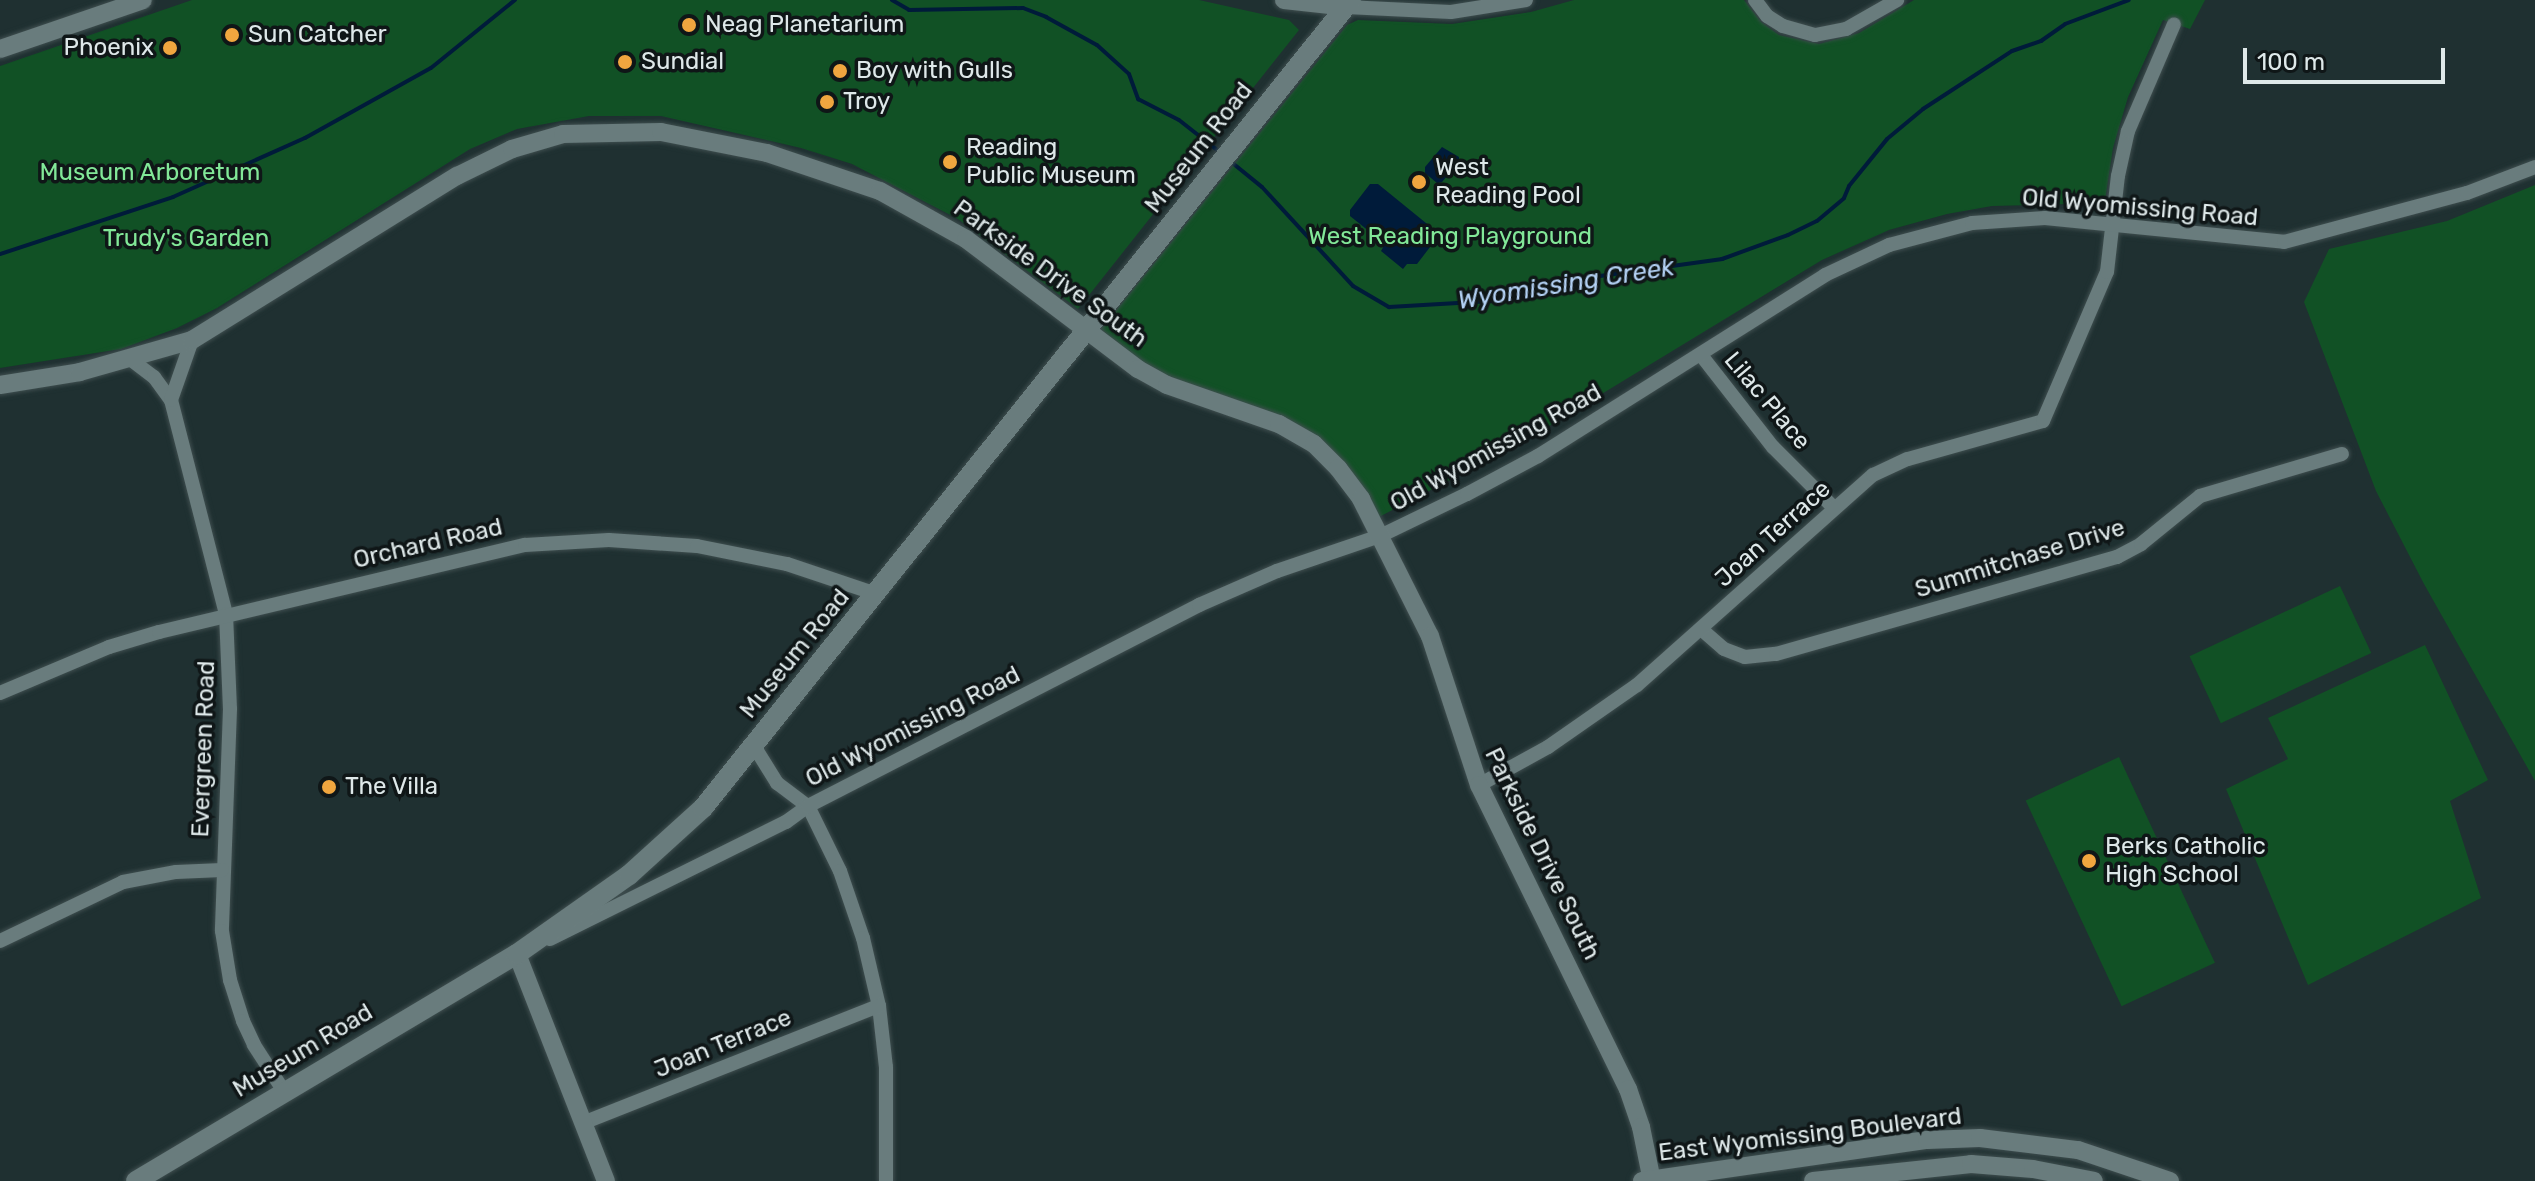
<!DOCTYPE html>
<html>
<head>
<meta charset="utf-8">
<style>
	body { margin:0 }
	#map { position:relative; width:2535px; height:1181px; overflow:hidden; background:#1f3031; font-family:Rubik,sans-serif }
	div>[style] { position:absolute }
	[style*='--x'] { left:calc(var(--x)*1px); top:calc(var(--y)*1px); width:calc(var(--w)*1px); rotate:calc(var(--a)*1deg) }
	.green>* { inset:0; background:#115125; transform-origin:0 0 }
	.water>* { inset:0; background:#001b3a }
	.stream>* { height:4px; margin:-2px; padding:0 2px; transform-origin:2px; border-radius:2px; background:#001b3a }
	.roads { filter:drop-shadow(0 0 2px #3f4e4f) drop-shadow(0 0 2px #3f4e4f) }
	.minor>* { height:14px; margin:-7px; padding:0 7px; transform-origin:7px; border-radius:7px; background:#697c7d }
	.tertiary>* { height:18px; margin:-9px; padding:0 9px; transform-origin:9px; border-radius:9px; background:#697c7d }
	.secondary>* { height:20px; margin:-10px; padding:0 10px; transform-origin:10px; border-radius:10px; background:#697c7d }
	.dots>* { width:22px; height:22px; translate:-50% -50%; box-sizing:border-box; border:4px solid #0f1617; border-radius:50% }
	span { translate:-50% -50%; white-space:nowrap; text-align:center; line-height:1.15; -webkit-text-stroke:7px #0f1617; paint-order:stroke }
	.poi-label { font-size:24px; color:#dee8e9 }
	.left { translate:0 -50%; text-align:left }
	.right { translate:-100% -50%; text-align:right }
	.street-label { font-size:24px; color:#dee8e9 }
	.park-label { font-size:24px; color:#82e898 }
	.water-label { font-size:26px; color:#b3d1f4; font-style:italic }
	.scale { position:absolute; left:2243px; top:48px; width:202px; height:36px; box-sizing:border-box; border:4px solid #dee8e9; border-top:0; padding-left:10px; font-size:24px; line-height:28px; white-space:nowrap; color:#dee8e9; -webkit-text-stroke:6px #0f1617; paint-order:stroke }
</style>
</head>
<body>
<div id="map">
	<div class="green">
		<i style="clip-path:polygon(192px 0,1199px 0,1289px 20px,1299px 30px,1078px 309px,958px 219px,852px 164px,801px 148px,661px 116px,589px 116px,517px 129px,470px 149px,217px 308px,177px 328px,121px 349px,0 368px,0 66px)"></i>
		<i style="clip-path:polygon(1574px 0,1744px 0,1761px 22px,1779px 35px,1819px 44px,1859px 33px,1914px 0,2205px 0,2190px 29px,2163px 20px,2128px 97px,2113px 148px,2104px 207px,2069px 204px,1992px 206px,1947px 214px,1889px 230px,1822px 260px,1521px 443px,1379px 517px,1346px 463px,1164px 379px,1101px 329px,1347px 25px,1358px 20px,1452px 24px,1531px 12px)"></i>
		<i style="clip-path:polygon(2535px 185px,2535px 781px,2424px 584px,2376px 491px,2304px 302px,2329px 249px,2447px 221px)"></i>
		<i style="left:2340px;top:586px;width:74px;height:166px;rotate:65deg"></i>
		<i style="clip-path:polygon(2425px 645px,2488px 780px,2450px 801px,2481px 898px,2308px 985px,2226px 789px,2288px 759px,2268px 718px)"></i>
		<i style="left:2119px;top:757px;width:227px;height:103px;rotate:65deg"></i>
	</div>
	<div class="water">
		<i style="clip-path:polygon(1442px 147px,1459px 157px,1459px 162px,1442px 182px,1437px 183px,1425px 173px,1425px 167px)"></i>
		<i style="clip-path:polygon(1370px 184px,1378px 184px,1437px 232px,1437px 238px,1417px 264px,1407px 264px,1403px 269px,1381px 251px,1385px 244px,1350px 216px,1350px 210px)"></i>
	</div>
	<div class="stream">
		<i style="--x:892;--y:0;--w:20;--a:30"></i>
		<i style="--x:909;--y:10;--w:114;--a:-1"></i>
		<i style="--x:1023;--y:8;--w:25;--a:21"></i>
		<i style="--x:1046;--y:17;--w:58;--a:28.8"></i>
		<i style="--x:1097;--y:45;--w:43;--a:42.2"></i>
		<i style="--x:1129;--y:74;--w:27;--a:70"></i>
		<i style="--x:1138;--y:99;--w:46;--a:27.1"></i>
		<i style="--x:1179;--y:120;--w:53;--a:38.2"></i>
		<i style="--x:1230;--y:161;--w:41;--a:39.1"></i>
		<i style="--x:1262;--y:187;--w:134;--a:47.4"></i>
		<i style="--x:1353;--y:286;--w:42;--a:30.3"></i>
		<i style="--x:1389;--y:307;--w:103;--a:-3.3"></i>
		<i style="--x:1492;--y:301;--w:35;--a:-20"></i>
		<i style="--x:1525;--y:289;--w:40;--a:-12"></i>
		<i style="--x:1564;--y:281;--w:160;--a:-7.9"></i>
		<i style="--x:1722;--y:259;--w:70;--a:-20"></i>
		<i style="--x:1788;--y:235;--w:32;--a:-26"></i>
		<i style="--x:1817;--y:221;--w:35;--a:-40"></i>
		<i style="--x:1844;--y:198;--w:13;--a:-67"></i>
		<i style="--x:1849;--y:186;--w:60;--a:-51"></i>
		<i style="--x:1887;--y:139;--w:47;--a:-39.8"></i>
		<i style="--x:1923;--y:109;--w:106;--a:-33.1"></i>
		<i style="--x:2012;--y:51;--w:31;--a:-19"></i>
		<i style="--x:2041;--y:41;--w:29;--a:-35"></i>
		<i style="--x:2065;--y:24;--w:68;--a:-20.6"></i>
		<i style="--x:0;--y:254;--w:182;--a:-18.2"></i>
		<i style="--x:173;--y:197;--w:145;--a:-24.1"></i>
		<i style="--x:305;--y:138;--w:144;--a:-29.1"></i>
		<i style="--x:431;--y:68;--w:108;--a:-39"></i>
	</div>
	<div class="roads">
		<div class="minor">
			<i style="--x:1755;--y:0;--w:20;--a:53"></i>
			<i style="--x:1767;--y:16;--w:19;--a:32"></i>
			<i style="--x:1783;--y:26;--w:33;--a:16"></i>
			<i style="--x:1815;--y:35;--w:32;--a:-11"></i>
			<i style="--x:1846;--y:29;--w:59;--a:-29.6"></i>
			<i style="--x:1346;--y:7;--w:105;--a:2.7"></i>
			<i style="--x:1451;--y:12;--w:76;--a:-9.1"></i>
			<i style="--x:1701;--y:355;--w:117;--a:52"></i>
			<i style="--x:1773;--y:447;--w:86;--a:45"></i>
			<i style="--x:130;--y:359;--w:30;--a:37"></i>
			<i style="--x:154;--y:377;--w:29;--a:54"></i>
			<i style="--x:171;--y:400;--w:221;--a:75.6"></i>
			<i style="--x:226;--y:614;--w:95;--a:87.6"></i>
			<i style="--x:230;--y:709;--w:222;--a:92.1"></i>
			<i style="--x:222;--y:931;--w:50;--a:80.7"></i>
			<i style="--x:230;--y:980;--w:43;--a:72.4"></i>
			<i style="--x:243;--y:1021;--w:26;--a:65"></i>
			<i style="--x:254;--y:1045;--w:57;--a:57.1"></i>
			<i style="--x:171;--y:400;--w:64;--a:-70.7"></i>
			<i style="--x:1701;--y:629;--w:30;--a:41"></i>
			<i style="--x:1724;--y:649;--w:22;--a:21"></i>
			<i style="--x:1745;--y:657;--w:31;--a:-6"></i>
			<i style="--x:1776;--y:654;--w:355;--a:-15.9"></i>
			<i style="--x:2117;--y:557;--w:27;--a:-28"></i>
			<i style="--x:2141;--y:544;--w:76;--a:-39.1"></i>
			<i style="--x:2200;--y:496;--w:148;--a:-16.5"></i>
			<i style="--x:0;--y:693;--w:118;--a:-22.9"></i>
			<i style="--x:109;--y:647;--w:52;--a:-16.7"></i>
			<i style="--x:159;--y:632;--w:376;--a:-13.4"></i>
			<i style="--x:525;--y:545;--w:84;--a:-3.4"></i>
			<i style="--x:609;--y:540;--w:88;--a:3.9"></i>
			<i style="--x:697;--y:546;--w:92;--a:11.3"></i>
			<i style="--x:787;--y:564;--w:94;--a:18.6"></i>
			<i style="--x:754;--y:746;--w:44;--a:58.1"></i>
			<i style="--x:777;--y:783;--w:39;--a:37"></i>
			<i style="--x:808;--y:806;--w:72;--a:63.8"></i>
			<i style="--x:840;--y:871;--w:71;--a:71.1"></i>
			<i style="--x:863;--y:938;--w:70;--a:76.8"></i>
			<i style="--x:879;--y:1006;--w:61;--a:83.5"></i>
			<i style="--x:886;--y:1067;--w:114;--a:90"></i>
			<i style="--x:1479;--y:785;--w:79;--a:-28.8"></i>
			<i style="--x:1548;--y:747;--w:108;--a:-34.9"></i>
			<i style="--x:1637;--y:685;--w:316;--a:-41.7"></i>
			<i style="--x:1873;--y:475;--w:38;--a:-25"></i>
			<i style="--x:1908;--y:459;--w:140;--a:-15.7"></i>
			<i style="--x:2043;--y:421;--w:162;--a:-66.8"></i>
			<i style="--x:2107;--y:272;--w:97;--a:-83.5"></i>
			<i style="--x:2118;--y:176;--w:46;--a:-77.5"></i>
			<i style="--x:2128;--y:131;--w:116;--a:-66.7"></i>
			<i style="--x:550;--y:939;--w:263;--a:-26.4"></i>
			<i style="--x:786;--y:822;--w:27;--a:-36"></i>
			<i style="--x:808;--y:806;--w:440;--a:-27.2"></i>
			<i style="--x:1199;--y:605;--w:85;--a:-23.6"></i>
			<i style="--x:1277;--y:571;--w:109;--a:-18.8"></i>
			<i style="--x:1380;--y:536;--w:97;--a:-25.8"></i>
			<i style="--x:1467;--y:494;--w:81;--a:-28.2"></i>
			<i style="--x:1538;--y:456;--w:339;--a:-32.2"></i>
			<i style="--x:1825;--y:275;--w:71;--a:-25.1"></i>
			<i style="--x:1889;--y:245;--w:86;--a:-14.8"></i>
			<i style="--x:1972;--y:223;--w:73;--a:-3.9"></i>
			<i style="--x:2045;--y:218;--w:240;--a:5.7"></i>
			<i style="--x:2284;--y:242;--w:189;--a:-15"></i>
			<i style="--x:2467;--y:193;--w:73;--a:-20.9"></i>
			<i style="--x:0;--y:941;--w:136;--a:-25.6"></i>
			<i style="--x:123;--y:882;--w:54;--a:-10.7"></i>
			<i style="--x:176;--y:872;--w:46;--a:-2.5"></i>
			<i style="--x:583;--y:1123;--w:318;--a:-21.6"></i>
		</div>
		<div class="tertiary">
			<i style="--x:1284;--y:0;--w:62;--a:6.4"></i>
			<i style="--x:0;--y:49;--w:151;--a:-18.9"></i>
			<i style="--x:0;--y:385;--w:81;--a:-9.2"></i>
			<i style="--x:80;--y:372;--w:116;--a:-15.9"></i>
			<i style="--x:192;--y:340;--w:312;--a:-31.8"></i>
			<i style="--x:457;--y:176;--w:61;--a:-26.1"></i>
			<i style="--x:512;--y:149;--w:53;--a:-16.4"></i>
			<i style="--x:563;--y:134;--w:98;--a:-1.2"></i>
			<i style="--x:661;--y:132;--w:108;--a:11.2"></i>
			<i style="--x:767;--y:153;--w:119;--a:18.6"></i>
			<i style="--x:880;--y:191;--w:98;--a:29.2"></i>
			<i style="--x:966;--y:239;--w:216;--a:37.1"></i>
			<i style="--x:1138;--y:369;--w:33;--a:29"></i>
			<i style="--x:1167;--y:385;--w:119;--a:19.2"></i>
			<i style="--x:1279;--y:424;--w:40;--a:29.7"></i>
			<i style="--x:1314;--y:444;--w:34;--a:45"></i>
			<i style="--x:1338;--y:468;--w:39;--a:53"></i>
			<i style="--x:1361;--y:499;--w:153;--a:63.3"></i>
			<i style="--x:1430;--y:636;--w:157;--a:71.8"></i>
			<i style="--x:1479;--y:785;--w:339;--a:63.9"></i>
			<i style="--x:1628;--y:1089;--w:40;--a:71.1"></i>
			<i style="--x:1641;--y:1127;--w:55;--a:78.5"></i>
			<i style="--x:517;--y:954;--w:244;--a:68.6"></i>
			<i style="--x:1642;--y:1181;--w:288;--a:-8.2"></i>
			<i style="--x:1927;--y:1140;--w:53;--a:-2.2"></i>
			<i style="--x:1980;--y:1138;--w:99;--a:7"></i>
			<i style="--x:2078;--y:1150;--w:97;--a:18.6"></i>
			<i style="--x:1813;--y:1181;--w:159;--a:-6.1"></i>
			<i style="--x:1971;--y:1164;--w:62;--a:4.6"></i>
			<i style="--x:2033;--y:1169;--w:62;--a:11.1"></i>
		</div>
		<div class="secondary">
			<i style="--x:136;--y:1181;--w:443;--a:-30.8"></i>
			<i style="--x:517;--y:954;--w:137;--a:-35.2"></i>
			<i style="--x:629;--y:875;--w:100;--a:-42.2"></i>
			<i style="--x:703;--y:808;--w:1036;--a:-51.27"></i>
		</div>
	</div>
	<div class="dots">
		<i style="left:689px;top:25px;background:#f0a63f"></i>
		<i style="left:232px;top:35px;background:#f0a63f"></i>
		<i style="left:170px;top:48px;background:#f0a63f"></i>
		<i style="left:625px;top:62px;background:#f0a63f"></i>
		<i style="left:840px;top:71px;background:#f0a63f"></i>
		<i style="left:827px;top:102px;background:#f0a63f"></i>
		<i style="left:950px;top:162px;background:#f0a63f"></i>
		<i style="left:1419px;top:182px;background:#f0a63f"></i>
		<i style="left:329px;top:787px;background:#f0a63f"></i>
		<i style="left:2089px;top:861px;background:#f0a63f"></i>
	</div>
	<div class="poi-label">
		<span class="left" style="left:705px;top:25px">Neag Planetarium</span>
		<span class="left" style="left:248px;top:35px">Sun Catcher</span>
		<span class="right" style="left:154px;top:48px">Phoenix</span>
		<span class="left" style="left:641px;top:62px">Sundial</span>
		<span class="left" style="left:856px;top:71px">Boy with Gulls</span>
		<span class="left" style="left:843px;top:102px">Troy</span>
		<span class="left" style="left:966px;top:162px">Reading<br>Public Museum</span>
		<span class="left" style="left:1435px;top:182px">West<br>Reading Pool</span>
		<span class="left" style="left:345px;top:787px">The Villa</span>
		<span class="left" style="left:2105px;top:861px">Berks Catholic<br>High School</span>
	</div>
	<div class="street-label">
		<span style="left:1199px;top:148px;rotate:-52deg">Museum Road</span>
		<span style="left:2140px;top:208px;rotate:5deg">Old Wyomissing Road</span>
		<span style="left:1050px;top:274px;rotate:36deg">Parkside Drive South</span>
		<span style="left:1767px;top:401px;rotate:50deg">Lilac Place</span>
		<span style="left:1496px;top:448px;rotate:-29deg">Old Wyomissing Road</span>
		<span style="left:1773px;top:534px;rotate:-42deg">Joan Terrace</span>
		<span style="left:428px;top:544px;rotate:-13deg">Orchard Road</span>
		<span style="left:2020px;top:559px;rotate:-17deg">Summitchase Drive</span>
		<span style="left:795px;top:654px;rotate:-51deg">Museum Road</span>
		<span style="left:913px;top:727px;rotate:-27deg">Old Wyomissing Road</span>
		<span style="left:204px;top:749px;rotate:-88deg">Evergreen Road</span>
		<span style="left:1542px;top:854px;rotate:64deg">Parkside Drive South</span>
		<span style="left:723px;top:1044px;rotate:-22deg">Joan Terrace</span>
		<span style="left:303px;top:1051px;rotate:-31deg">Museum Road</span>
		<span style="left:1810px;top:1135px;rotate:-7deg">East Wyomissing Boulevard</span>
	</div>
	<div class="park-label">
		<span style="left:150px;top:173px">Museum Arboretum</span>
		<span style="left:1450px;top:237px">West Reading Playground</span>
		<span style="left:186px;top:239px">Trudy's Garden</span>
	</div>
	<div class="water-label">
		<span style="left:1566px;top:284px;rotate:-9deg">Wyomissing Creek</span>
	</div>
	<div class="scale">100 m</div>
</div>
</body>
</html>
